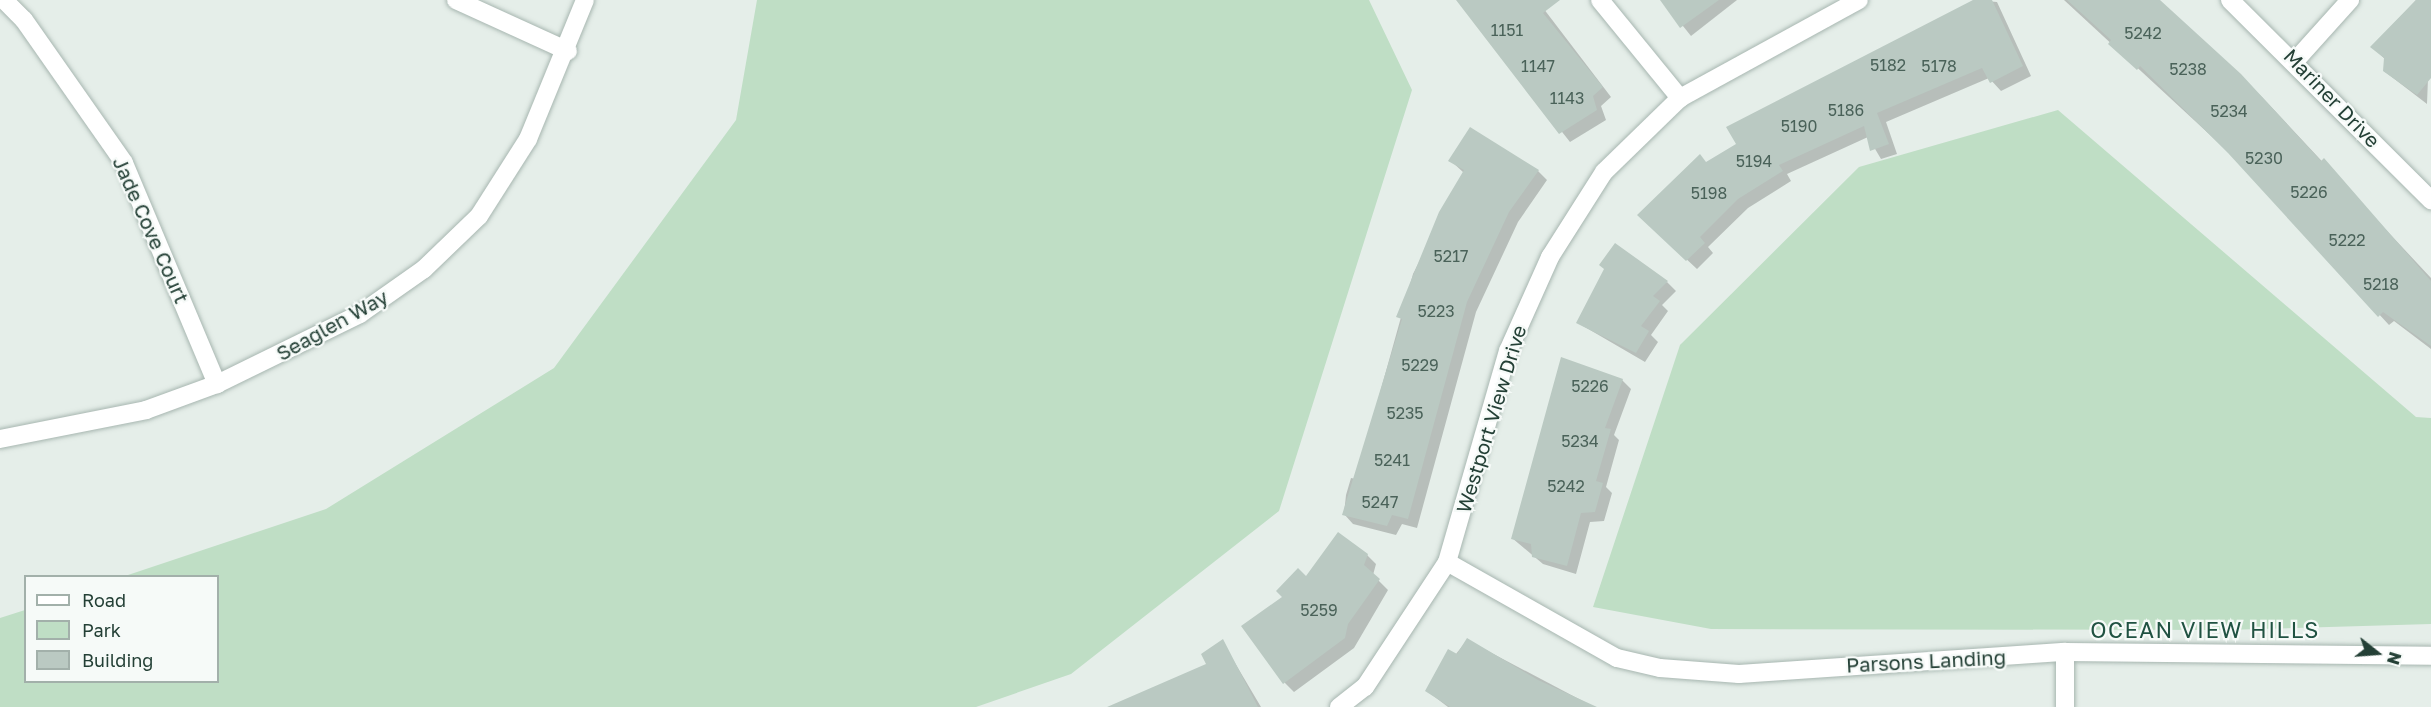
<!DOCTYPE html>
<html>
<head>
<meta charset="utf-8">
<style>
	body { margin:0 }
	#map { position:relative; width:2431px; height:707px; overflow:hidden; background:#e5eee9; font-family:"Golos Text",sans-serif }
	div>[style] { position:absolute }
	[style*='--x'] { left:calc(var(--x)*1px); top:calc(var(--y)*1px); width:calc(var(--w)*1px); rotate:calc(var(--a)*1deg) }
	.green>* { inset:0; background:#bfdec5 }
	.shadow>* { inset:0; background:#0003 }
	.building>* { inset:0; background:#bac9c2 }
	.roads { filter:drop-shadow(0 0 2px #a7b6b0) drop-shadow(0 0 2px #a7b6b0) }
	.minor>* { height:18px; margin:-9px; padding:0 9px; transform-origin:9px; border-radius:9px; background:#fff }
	span { translate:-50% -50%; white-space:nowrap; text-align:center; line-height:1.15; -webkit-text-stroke:4.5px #f6faf8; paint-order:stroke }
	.number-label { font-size:16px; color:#4a6259 }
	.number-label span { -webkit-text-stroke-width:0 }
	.street-label { font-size:20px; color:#244036 }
	.quarter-label { font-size:22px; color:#205242; letter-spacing:1.5px }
	.legend { position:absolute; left:24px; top:575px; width:195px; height:108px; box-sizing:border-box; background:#f6faf8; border:2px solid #a2b0aa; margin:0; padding:8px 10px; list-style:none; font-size:18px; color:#244036 }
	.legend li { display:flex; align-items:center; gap:12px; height:30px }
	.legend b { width:30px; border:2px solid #a2b0aa }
	.north { position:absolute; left:2347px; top:623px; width:60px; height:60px; -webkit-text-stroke:4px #f6faf8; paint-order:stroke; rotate:107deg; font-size:16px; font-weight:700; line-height:24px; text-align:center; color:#244036 }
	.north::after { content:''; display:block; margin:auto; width:21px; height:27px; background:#244036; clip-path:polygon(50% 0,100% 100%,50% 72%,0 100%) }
</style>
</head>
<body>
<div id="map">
	<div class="green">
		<i style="clip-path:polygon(757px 0,1369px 0,1412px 90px,1279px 511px,1071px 674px,976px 707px,0 707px,0 618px,25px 610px,26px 682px,218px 682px,218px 576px,125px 576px,326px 509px,554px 368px,736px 120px)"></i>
		<i style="clip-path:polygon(2058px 110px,2416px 417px,2431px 418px,2431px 624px,2225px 630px,1711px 629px,1593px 607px,1680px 345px,1859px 167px)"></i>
	</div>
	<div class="shadow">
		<i style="clip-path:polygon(1458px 0,1537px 0,1611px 97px,1601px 106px,1606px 120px,1570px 142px)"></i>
		<i style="clip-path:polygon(1662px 0,1737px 0,1691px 36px)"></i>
		<i style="clip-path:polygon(1974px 0,1997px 2px,2031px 76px,2001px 91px,1989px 78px,1886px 122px,1897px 154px,1881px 159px,1868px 137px,1787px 174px,1791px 181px,1748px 208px,1708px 247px,1713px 253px,1697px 269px,1639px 215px,1707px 163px)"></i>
		<i style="clip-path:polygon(2064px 0,2155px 0,2262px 97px,2431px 278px,2431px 349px,2394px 321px,2389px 325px,2234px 157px)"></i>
		<i style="clip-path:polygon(2416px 0,2431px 0,2427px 104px,2384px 71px,2385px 59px,2372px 47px)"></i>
		<i style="clip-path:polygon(1450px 160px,1538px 171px,1547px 180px,1518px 222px,1476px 312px,1417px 528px,1402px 524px,1396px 535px,1353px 524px,1344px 514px,1346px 495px,1351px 478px,1356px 479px,1413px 274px,1464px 173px)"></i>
		<i style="clip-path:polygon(1667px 282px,1676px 291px,1662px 305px,1668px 311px,1651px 335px,1658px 342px,1645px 362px,1578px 323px)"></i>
		<i style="clip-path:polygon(1622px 380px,1631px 389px,1614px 435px,1619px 440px,1606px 487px,1612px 493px,1604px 521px,1590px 522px,1576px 574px,1543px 564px,1512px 538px)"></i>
		<i style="clip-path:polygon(1367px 555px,1376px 564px,1373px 575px,1388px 590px,1354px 648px,1294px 692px,1285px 683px,1284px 597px,1306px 578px)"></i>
		<i style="clip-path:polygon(1467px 640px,1594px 707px,1448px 707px,1427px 691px)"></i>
		<i style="clip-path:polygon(1222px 641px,1261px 707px,1115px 707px,1208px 665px)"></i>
	</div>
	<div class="building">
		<i style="clip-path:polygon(1456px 0,1560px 0,1543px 13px,1603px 87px,1593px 96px,1597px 110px,1559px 134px)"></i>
		<i style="clip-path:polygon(1660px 0,1719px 0,1680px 28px)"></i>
		<i style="clip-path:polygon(1973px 0,1992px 0,2023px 66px,1990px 83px,1982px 68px,1877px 113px,1889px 144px,1870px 151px,1864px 126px,1779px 165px,1783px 171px,1738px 199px,1700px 237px,1705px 243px,1686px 261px,1637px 215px,1700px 154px,1706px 162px,1736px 144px,1726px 127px)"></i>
		<i style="clip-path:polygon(2067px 0,2160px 0,2241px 74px,2321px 161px,2324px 158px,2431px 281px,2431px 346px,2383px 312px,2378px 317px,2228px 153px,2140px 66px,2137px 70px,2108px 44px,2111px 40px)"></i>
		<i style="clip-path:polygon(2416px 0,2431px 0,2431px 78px,2417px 95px,2383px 71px,2384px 58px,2370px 47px)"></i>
		<i style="clip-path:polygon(1470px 127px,1539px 170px,1509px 212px,1467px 302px,1408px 519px,1392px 515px,1387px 526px,1342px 515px,1402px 319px,1396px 317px,1439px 212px,1464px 170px,1448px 161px)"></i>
		<i style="clip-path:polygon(1615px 243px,1668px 281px,1653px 296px,1660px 301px,1641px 326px,1649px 331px,1636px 353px,1576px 323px,1604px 269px,1599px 265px)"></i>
		<i style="clip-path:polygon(1561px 357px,1623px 379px,1605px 428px,1611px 429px,1596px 481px,1603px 483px,1595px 512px,1581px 513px,1567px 566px,1532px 557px,1531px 544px,1511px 539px)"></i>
		<i style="clip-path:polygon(1338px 532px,1368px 554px,1364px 565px,1380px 579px,1348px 624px,1345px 638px,1283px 684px,1241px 626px,1282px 597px,1276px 591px,1298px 568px,1306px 576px)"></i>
		<i style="clip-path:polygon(1467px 638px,1538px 680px,1597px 707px,1450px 707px,1425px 691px,1448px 649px,1457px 654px)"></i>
		<i style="clip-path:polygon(1223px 639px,1258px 707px,1107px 707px,1206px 664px,1201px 654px)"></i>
	</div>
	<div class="roads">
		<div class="minor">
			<i style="--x:4;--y:0;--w:28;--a:45"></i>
			<i style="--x:24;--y:20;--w:174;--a:55"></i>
			<i style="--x:124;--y:163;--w:240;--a:67.2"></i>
			<i style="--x:456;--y:0;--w:123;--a:24.5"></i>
			<i style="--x:1600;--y:0;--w:127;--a:50.8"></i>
			<i style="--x:2230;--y:0;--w:284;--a:44.9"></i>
			<i style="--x:2296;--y:60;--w:81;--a:-48"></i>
			<i style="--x:0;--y:439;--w:149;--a:-11.2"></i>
			<i style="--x:146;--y:410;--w:76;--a:-20.1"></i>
			<i style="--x:217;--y:384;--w:159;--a:-26.1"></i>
			<i style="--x:360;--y:314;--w:78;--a:-35.1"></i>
			<i style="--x:424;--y:269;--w:76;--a:-43.9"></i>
			<i style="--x:479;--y:216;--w:91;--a:-57.5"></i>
			<i style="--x:528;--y:139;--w:150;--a:-67.7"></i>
			<i style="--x:1447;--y:562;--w:195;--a:29.5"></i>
			<i style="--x:1617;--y:658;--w:44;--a:13.1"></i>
			<i style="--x:1660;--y:668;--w:79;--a:4.3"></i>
			<i style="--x:1739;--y:674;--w:327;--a:-3.9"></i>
			<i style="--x:2065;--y:652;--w:366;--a:0.6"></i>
			<i style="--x:1339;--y:707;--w:33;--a:-38"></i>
			<i style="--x:1365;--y:687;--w:149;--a:-56.7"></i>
			<i style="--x:1447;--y:562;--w:220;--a:-73.9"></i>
			<i style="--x:1508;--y:351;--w:103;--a:-65.9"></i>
			<i style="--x:1550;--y:257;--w:101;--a:-57.6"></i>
			<i style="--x:1604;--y:172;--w:106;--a:-44.2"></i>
			<i style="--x:1680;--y:98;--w:204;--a:-28.7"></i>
			<i style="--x:2065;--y:707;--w:55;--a:-90"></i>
		</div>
	</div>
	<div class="number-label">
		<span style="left:1507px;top:30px">1151</span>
		<span style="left:2143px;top:33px">5242</span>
		<span style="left:1888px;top:65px">5182</span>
		<span style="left:1538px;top:66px">1147</span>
		<span style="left:1939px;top:66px">5178</span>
		<span style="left:2188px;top:69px">5238</span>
		<span style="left:1567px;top:98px">1143</span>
		<span style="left:1846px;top:110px">5186</span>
		<span style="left:2229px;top:111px">5234</span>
		<span style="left:1799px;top:126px">5190</span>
		<span style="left:2264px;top:158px">5230</span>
		<span style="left:1754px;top:161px">5194</span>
		<span style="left:2309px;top:192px">5226</span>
		<span style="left:1709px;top:193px">5198</span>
		<span style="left:2347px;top:240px">5222</span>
		<span style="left:1451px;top:256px">5217</span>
		<span style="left:2381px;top:284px">5218</span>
		<span style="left:1436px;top:311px">5223</span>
		<span style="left:1420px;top:365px">5229</span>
		<span style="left:1590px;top:386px">5226</span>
		<span style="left:1405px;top:413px">5235</span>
		<span style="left:1580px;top:441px">5234</span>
		<span style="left:1392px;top:460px">5241</span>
		<span style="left:1566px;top:486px">5242</span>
		<span style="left:1380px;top:502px">5247</span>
		<span style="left:1319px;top:610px">5259</span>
	</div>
	<div class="street-label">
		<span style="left:2332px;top:98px;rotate:46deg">Mariner Drive</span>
		<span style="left:151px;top:230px;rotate:66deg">Jade Cove Court</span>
		<span style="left:332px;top:325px;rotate:-29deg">Seaglen Way</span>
		<span style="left:1491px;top:419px;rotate:-73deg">Westport View Drive</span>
		<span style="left:1926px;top:661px;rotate:-3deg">Parsons Landing</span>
	</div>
	<div class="quarter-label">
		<span style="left:2205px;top:630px">OCEAN VIEW HILLS</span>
	</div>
	<ul class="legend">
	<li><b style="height:8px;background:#fff"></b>Road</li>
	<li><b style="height:16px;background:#bfdec5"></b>Park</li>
	<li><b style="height:16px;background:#bac9c2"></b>Building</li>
	</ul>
	<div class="north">N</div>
</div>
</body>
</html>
